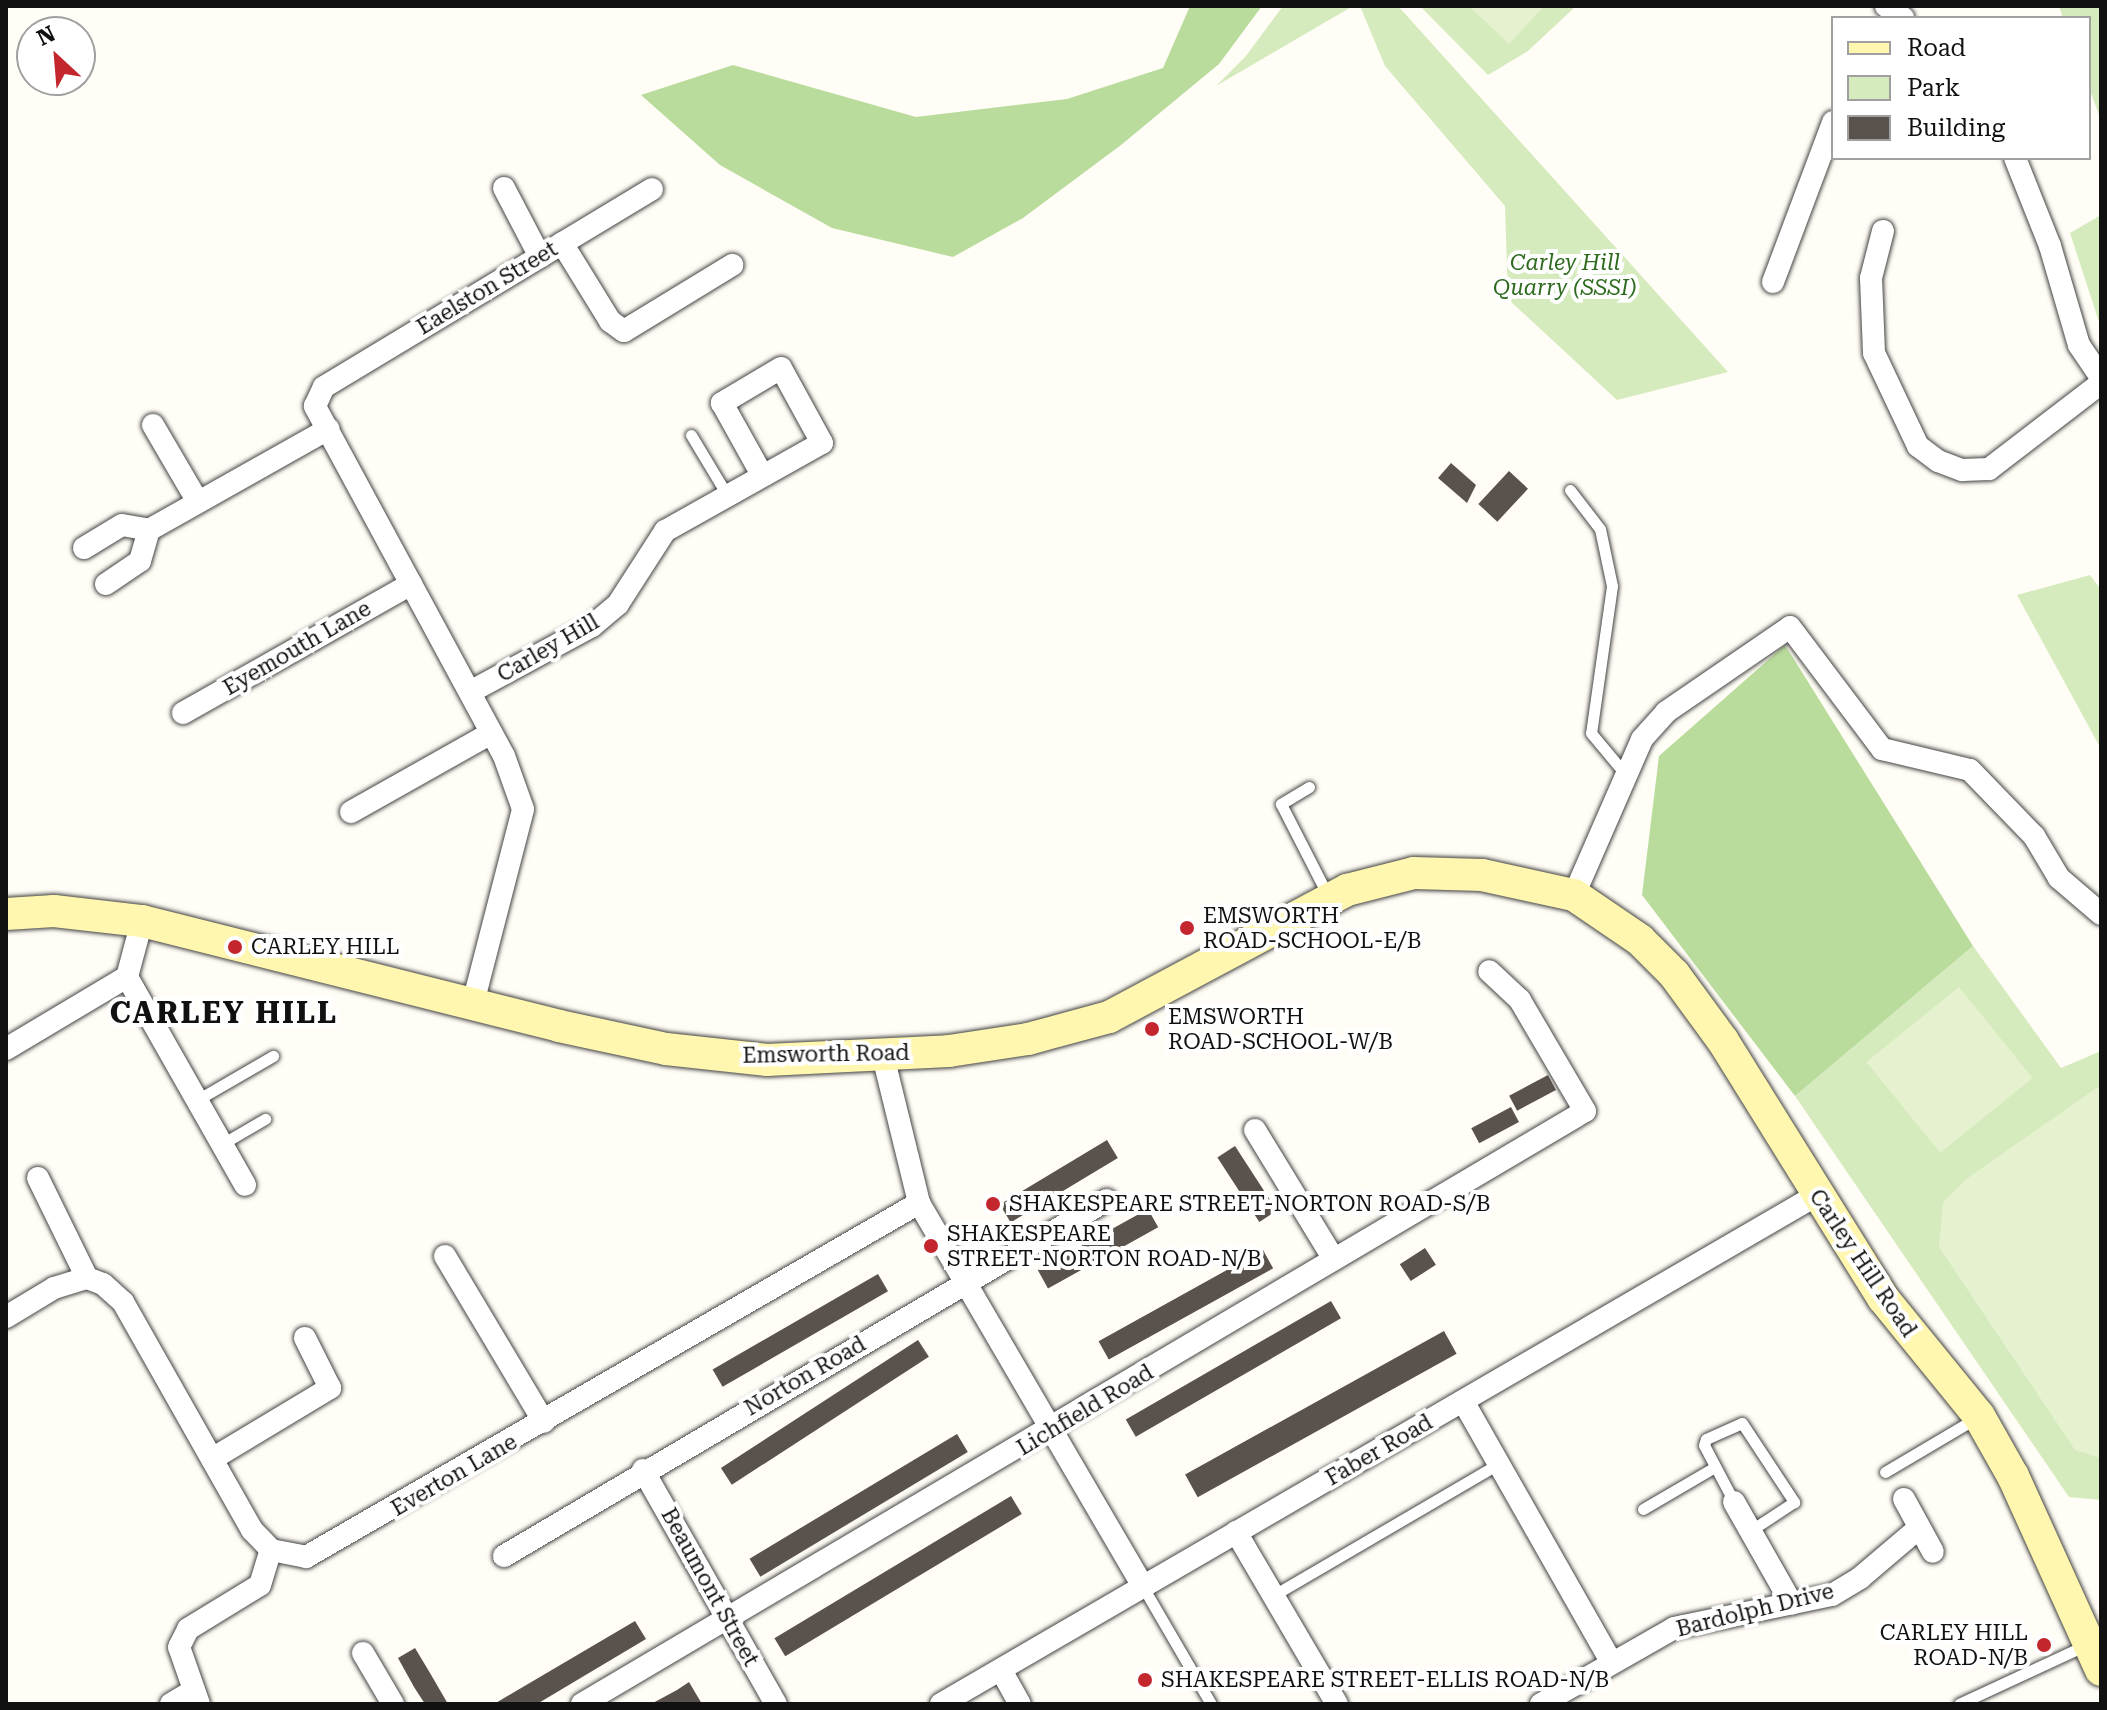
<!DOCTYPE html>
<html>
<head>
<meta charset="utf-8">
<style>
	body { margin:0 }
	#map { position:relative; width:2107px; height:1710px; overflow:hidden; background:#fffdf5; font-family:"Roboto Serif",serif }
	div>[style] { position:absolute }
	[style*='--x'] { left:calc(var(--x)*1px); top:calc(var(--y)*1px); width:calc(var(--w)*1px); rotate:calc(var(--a)*1deg) }
	.green>* { inset:0; background:#d5ebbd }
	.forest>* { inset:0; background:#b9dc9c }
	.pitch>* { inset:0; background:#e6f2cf; transform-origin:0 0 }
	.building>* { inset:0; background:#5a524d; transform-origin:0 0 }
	.roads { filter:drop-shadow(0 0 2px #444) drop-shadow(0 0 2px #444) }
	.lane>* { height:11px; margin:-5.5px; padding:0 5.5px; transform-origin:5.5px; border-radius:5.5px; background:#fff }
	.street>* { height:22px; margin:-11px; padding:0 11px; transform-origin:11px; border-radius:11px; background:#fff }
	.secondary>* { height:32px; margin:-16px; padding:0 16px; transform-origin:16px; border-radius:16px; background:#fff6b0 }
	.dots>* { width:22px; height:22px; translate:-50% -50%; box-sizing:border-box; border:4px solid #fff; border-radius:50% }
	span { translate:-50% -50%; white-space:nowrap; text-align:center; line-height:1.15; -webkit-text-stroke:8px #fff; paint-order:stroke }
	.park-label { font-size:22px; color:#2f6b1f; font-style:italic }
	.street-label { font-size:22px; color:#111 }
	.poi-label { font-size:22px; color:#111 }
	.left { translate:0 -50%; text-align:left }
	.right { translate:-100% -50%; text-align:right }
	.district-label { font-size:30px; color:#111; font-weight:700; letter-spacing:2px }
	.frame { position:absolute; inset:0; border:8px solid #111; pointer-events:none }
	.legend { position:absolute; left:1831px; top:16px; width:260px; height:144px; box-sizing:border-box; background:#fff; border:2px solid #a0a0a0; margin:0; padding:10px 14px; list-style:none; font-size:24px; color:#111 }
	.legend li { display:flex; align-items:center; gap:16px; height:40px }
	.legend b { width:40px; border:2px solid #a0a0a0 }
	.north { position:absolute; left:16px; top:16px; width:80px; height:80px; box-sizing:border-box; background:#fff; border:2px solid #a0a0a0; border-radius:50%; rotate:334deg; font-size:22px; font-weight:700; line-height:32px; text-align:center; color:#111 }
	.north::after { content:''; display:block; margin:auto; width:28px; height:36px; background:#c4262e; clip-path:polygon(50% 0,100% 100%,50% 72%,0 100%) }
</style>
</head>
<body>
<div id="map">
	<div class="green">
		<i style="clip-path:polygon(1283px 6px,1353px 6px,1216px 86px,1246px 56px)"></i>
		<i style="clip-path:polygon(1360px 6px,1398px 6px,1728px 372px,1617px 400px,1508px 299px,1505px 206px,1385px 66px)"></i>
		<i style="clip-path:polygon(1420px 6px,1576px 6px,1528px 51px,1488px 75px)"></i>
		<i style="clip-path:polygon(2059px 6px,2101px 6px,2101px 120px,2089px 88px,2089px 18px,2063px 18px)"></i>
		<i style="clip-path:polygon(2101px 215px,2101px 328px,2070px 233px)"></i>
		<i style="clip-path:polygon(2090px 575px,2101px 590px,2101px 749px,2017px 595px)"></i>
		<i style="clip-path:polygon(1973px 946px,2061px 1068px,2101px 1051px,2101px 1500px,2069px 1497px,1795px 1096px)"></i>
	</div>
	<div class="forest">
		<i style="clip-path:polygon(1190px 6px,1262px 6px,1219px 64px,1121px 145px,1023px 218px,953px 257px,832px 228px,720px 165px,641px 95px,733px 65px,916px 117px,1067px 99px,1163px 68px)"></i>
		<i style="clip-path:polygon(1785px 645px,1973px 946px,1795px 1096px,1642px 895px,1659px 756px)"></i>
	</div>
	<div class="pitch">
		<i style="clip-path:polygon(1469px 6px,1544px 6px,1509px 44px)"></i>
		<i style="left:1959px;top:987px;width:117px;height:119px;rotate:51deg"></i>
		<i style="clip-path:polygon(2101px 1085px,2101px 1458px,2075px 1450px,1939px 1247px,1943px 1202px,1969px 1177px)"></i>
	</div>
	<div class="building">
		<i style="clip-path:polygon(1451px 463px,1476px 485px,1467px 503px,1438px 478px)"></i>
		<i style="left:1509px;top:471px;width:26px;height:45px;rotate:43deg"></i>
		<i style="left:1548px;top:1075px;width:17px;height:44px;rotate:62deg"></i>
		<i style="left:1511px;top:1107px;width:17px;height:45px;rotate:62deg"></i>
		<i style="left:1107px;top:1140px;width:21px;height:125px;rotate:59deg"></i>
		<i style="left:1235px;top:1146px;width:77px;height:21px;rotate:57deg"></i>
		<i style="left:1148px;top:1209px;width:21px;height:126px;rotate:61deg"></i>
		<i style="left:1425px;top:1248px;width:20px;height:30px;rotate:57deg"></i>
		<i style="left:1263px;top:1250px;width:21px;height:188px;rotate:61deg"></i>
		<i style="left:878px;top:1274px;width:20px;height:191px;rotate:60deg"></i>
		<i style="left:1331px;top:1301px;width:20px;height:237px;rotate:60deg"></i>
		<i style="left:1444px;top:1331px;width:26px;height:296px;rotate:61deg"></i>
		<i style="left:918px;top:1340px;width:20px;height:235px;rotate:57deg"></i>
		<i style="left:957px;top:1434px;width:21px;height:242px;rotate:59deg"></i>
		<i style="left:1011px;top:1496px;width:21px;height:276px;rotate:59deg"></i>
		<i style="clip-path:polygon(635px 1621px,646px 1639px,537px 1704px,494px 1704px)"></i>
		<i style="clip-path:polygon(415px 1648px,430px 1673px,448px 1704px,425px 1704px,414px 1687px,398px 1658px)"></i>
		<i style="clip-path:polygon(689px 1682px,702px 1704px,651px 1704px,677px 1690px)"></i>
	</div>
	<div class="roads">
		<div class="lane">
			<i style="--x:691;--y:435;--w:70;--a:59"></i>
			<i style="--x:1570;--y:490;--w:49;--a:52.4"></i>
			<i style="--x:1600;--y:529;--w:58;--a:78.1"></i>
			<i style="--x:1612;--y:586;--w:148;--a:98.1"></i>
			<i style="--x:1591;--y:733;--w:55;--a:50.2"></i>
			<i style="--x:1309;--y:787;--w:33;--a:149"></i>
			<i style="--x:1281;--y:804;--w:106;--a:62.9"></i>
			<i style="--x:197;--y:1100;--w:88;--a:-30.1"></i>
			<i style="--x:222;--y:1144;--w:50;--a:-30.2"></i>
			<i style="--x:1885;--y:1472;--w:108;--a:-30.6"></i>
			<i style="--x:1734;--y:1502;--w:64;--a:-117.8"></i>
			<i style="--x:1704;--y:1445;--w:6;--a:-72"></i>
			<i style="--x:1706;--y:1439;--w:39;--a:-24"></i>
			<i style="--x:1742;--y:1423;--w:95;--a:56.6"></i>
			<i style="--x:1794;--y:1502;--w:53;--a:146.6"></i>
			<i style="--x:1643;--y:1509;--w:83;--a:-30.3"></i>
			<i style="--x:1143;--y:1587;--w:135;--a:59.8"></i>
			<i style="--x:1274;--y:1595;--w:262;--a:-30.3"></i>
			<i style="--x:1959;--y:1704;--w:140;--a:-24.9"></i>
		</div>
		<div class="street">
			<i style="--x:1886;--y:6;--w:21;--a:35"></i>
			<i style="--x:2015;--y:158;--w:95;--a:68.3"></i>
			<i style="--x:2050;--y:246;--w:103;--a:73.7"></i>
			<i style="--x:2079;--y:345;--w:40;--a:56"></i>
			<i style="--x:504;--y:188;--w:78;--a:62.4"></i>
			<i style="--x:1883;--y:231;--w:49;--a:104.3"></i>
			<i style="--x:1871;--y:278;--w:75;--a:87.7"></i>
			<i style="--x:1874;--y:353;--w:103;--a:64.7"></i>
			<i style="--x:1918;--y:446;--w:25;--a:37"></i>
			<i style="--x:1938;--y:461;--w:26;--a:21"></i>
			<i style="--x:1962;--y:470;--w:27;--a:-2"></i>
			<i style="--x:1989;--y:469;--w:141;--a:-37.5"></i>
			<i style="--x:562;--y:243;--w:92;--a:58.4"></i>
			<i style="--x:610;--y:321;--w:17;--a:36"></i>
			<i style="--x:624;--y:331;--w:127;--a:-31.4"></i>
			<i style="--x:1773;--y:282;--w:171;--a:-69.4"></i>
			<i style="--x:153;--y:425;--w:89;--a:59.7"></i>
			<i style="--x:84;--y:548;--w:44;--a:-31.2"></i>
			<i style="--x:122;--y:525;--w:27;--a:10"></i>
			<i style="--x:106;--y:584;--w:41;--a:-34.1"></i>
			<i style="--x:140;--y:561;--w:32;--a:-74"></i>
			<i style="--x:149;--y:530;--w:206;--a:-29.4"></i>
			<i style="--x:470;--y:692;--w:139;--a:-28.4"></i>
			<i style="--x:592;--y:626;--w:34;--a:-40"></i>
			<i style="--x:618;--y:604;--w:87;--a:-57.2"></i>
			<i style="--x:665;--y:531;--w:180;--a:-29.3"></i>
			<i style="--x:822;--y:443;--w:85;--a:-118.7"></i>
			<i style="--x:781;--y:368;--w:69;--a:149.3"></i>
			<i style="--x:722;--y:403;--w:82;--a:60.9"></i>
			<i style="--x:183;--y:713;--w:262;--a:-29.5"></i>
			<i style="--x:351;--y:812;--w:161;--a:-29.4"></i>
			<i style="--x:1574;--y:895;--w:170;--a:-66.4"></i>
			<i style="--x:1642;--y:739;--w:36;--a:-48"></i>
			<i style="--x:1666;--y:712;--w:150;--a:-34.4"></i>
			<i style="--x:1790;--y:627;--w:153;--a:53"></i>
			<i style="--x:1882;--y:749;--w:90;--a:13.4"></i>
			<i style="--x:1970;--y:770;--w:92;--a:45.9"></i>
			<i style="--x:2034;--y:836;--w:49;--a:59.2"></i>
			<i style="--x:2059;--y:878;--w:55;--a:40.6"></i>
			<i style="--x:127;--y:977;--w:239;--a:60.4"></i>
			<i style="--x:473;--y:1003;--w:200;--a:-75.5"></i>
			<i style="--x:523;--y:809;--w:56;--a:-109.7"></i>
			<i style="--x:504;--y:756;--w:398;--a:-118.4"></i>
			<i style="--x:315;--y:406;--w:21;--a:-65"></i>
			<i style="--x:324;--y:387;--w:383;--a:-31.1"></i>
			<i style="--x:6;--y:1049;--w:141;--a:-30.8"></i>
			<i style="--x:127;--y:977;--w:58;--a:-75"></i>
			<i style="--x:883;--y:1056;--w:151;--a:76.2"></i>
			<i style="--x:919;--y:1203;--w:445;--a:59.7"></i>
			<i style="--x:1255;--y:1130;--w:150;--a:58.6"></i>
			<i style="--x:38;--y:1178;--w:111;--a:63.9"></i>
			<i style="--x:445;--y:1256;--w:193;--a:59.2"></i>
			<i style="--x:6;--y:1317;--w:56;--a:-31.1"></i>
			<i style="--x:54;--y:1288;--w:34;--a:-17"></i>
			<i style="--x:87;--y:1278;--w:17;--a:21"></i>
			<i style="--x:103;--y:1284;--w:27;--a:42"></i>
			<i style="--x:123;--y:1302;--w:262;--a:60.5"></i>
			<i style="--x:252;--y:1530;--w:28;--a:46"></i>
			<i style="--x:271;--y:1550;--w:36;--a:11"></i>
			<i style="--x:306;--y:1557;--w:708;--a:-30.01"></i>
			<i style="--x:1463;--y:1401;--w:300;--a:60.4"></i>
			<i style="--x:212;--y:1459;--w:138;--a:-31"></i>
			<i style="--x:330;--y:1388;--w:56;--a:-116.6"></i>
			<i style="--x:643;--y:1470;--w:269;--a:60.4"></i>
			<i style="--x:1904;--y:1499;--w:60;--a:61.3"></i>
			<i style="--x:1734;--y:1502;--w:117;--a:60.4"></i>
			<i style="--x:1236;--y:1532;--w:199;--a:59.6"></i>
			<i style="--x:504;--y:1556;--w:700;--a:-30.56"></i>
			<i style="--x:363;--y:1653;--w:59;--a:59.5"></i>
			<i style="--x:1001;--y:1670;--w:39;--a:61"></i>
			<i style="--x:171;--y:1704;--w:26;--a:-31"></i>
			<i style="--x:199;--y:1704;--w:60;--a:-109.3"></i>
			<i style="--x:179;--y:1647;--w:20;--a:-63"></i>
			<i style="--x:188;--y:1629;--w:84;--a:-31.4"></i>
			<i style="--x:260;--y:1585;--w:37;--a:-73"></i>
			<i style="--x:582;--y:1704;--w:1165;--a:-30.59"></i>
			<i style="--x:1585;--y:1111;--w:129;--a:-120.4"></i>
			<i style="--x:1520;--y:1000;--w:42;--a:-136.9"></i>
			<i style="--x:941;--y:1704;--w:1013;--a:-30.16"></i>
			<i style="--x:1541;--y:1704;--w:153;--a:-29.7"></i>
			<i style="--x:1674;--y:1628;--w:161;--a:-11.8"></i>
			<i style="--x:1832;--y:1595;--w:33;--a:-31"></i>
			<i style="--x:1860;--y:1578;--w:77;--a:-40.3"></i>
		</div>
		<div class="secondary">
			<i style="--x:6;--y:914;--w:48;--a:-3.6"></i>
			<i style="--x:54;--y:911;--w:89;--a:6.5"></i>
			<i style="--x:142;--y:921;--w:430;--a:14.1"></i>
			<i style="--x:559;--y:1026;--w:109;--a:12.1"></i>
			<i style="--x:666;--y:1049;--w:102;--a:6.2"></i>
			<i style="--x:767;--y:1060;--w:182;--a:-2.8"></i>
			<i style="--x:949;--y:1051;--w:80;--a:-8.6"></i>
			<i style="--x:1028;--y:1039;--w:84;--a:-15.2"></i>
			<i style="--x:1109;--y:1017;--w:270;--a:-28.1"></i>
			<i style="--x:1347;--y:890;--w:69;--a:-14.2"></i>
			<i style="--x:1414;--y:873;--w:68;--a:1.7"></i>
			<i style="--x:1482;--y:875;--w:94;--a:12.3"></i>
			<i style="--x:1574;--y:895;--w:80;--a:34.3"></i>
			<i style="--x:1640;--y:940;--w:48;--a:45"></i>
			<i style="--x:1674;--y:974;--w:83;--a:53.8"></i>
			<i style="--x:1723;--y:1041;--w:303;--a:58.1"></i>
			<i style="--x:1883;--y:1298;--w:152;--a:50.9"></i>
			<i style="--x:1979;--y:1416;--w:69;--a:60.5"></i>
			<i style="--x:2013;--y:1476;--w:213;--a:65.6"></i>
		</div>
	</div>
	<div class="dots">
		<i style="left:1187px;top:928px;background:#c4262e"></i>
		<i style="left:235px;top:947px;background:#c4262e"></i>
		<i style="left:1152px;top:1029px;background:#c4262e"></i>
		<i style="left:993px;top:1204px;background:#c4262e"></i>
		<i style="left:931px;top:1246px;background:#c4262e"></i>
		<i style="left:2044px;top:1645px;background:#c4262e"></i>
		<i style="left:1145px;top:1680px;background:#c4262e"></i>
	</div>
	<div class="park-label">
		<span style="left:1565px;top:275px">Carley Hill<br>Quarry (SSSI)</span>
	</div>
	<div class="street-label">
		<span style="left:487px;top:288px;rotate:-31deg">Eaelston Street</span>
		<span style="left:297px;top:648px;rotate:-30deg">Eyemouth Lane</span>
		<span style="left:548px;top:648px;rotate:-30deg">Carley Hill</span>
		<span style="left:826px;top:1054px;rotate:-1deg">Emsworth Road</span>
		<span style="left:1863px;top:1263px;rotate:56deg">Carley Hill Road</span>
		<span style="left:805px;top:1376px;rotate:-30deg">Norton Road</span>
		<span style="left:1085px;top:1410px;rotate:-31deg">Lichfield Road</span>
		<span style="left:1379px;top:1450px;rotate:-30deg">Faber Road</span>
		<span style="left:454px;top:1475px;rotate:-30deg">Everton Lane</span>
		<span style="left:710px;top:1587px;rotate:61deg">Beaumont Street</span>
		<span style="left:1755px;top:1610px;rotate:-14deg">Bardolph Drive</span>
	</div>
	<div class="poi-label">
		<span class="left" style="left:1203px;top:928px">EMSWORTH<br>ROAD-SCHOOL-E/B</span>
		<span class="left" style="left:251px;top:947px">CARLEY HILL</span>
		<span class="left" style="left:1168px;top:1029px">EMSWORTH<br>ROAD-SCHOOL-W/B</span>
		<span class="left" style="left:1009px;top:1204px">SHAKESPEARE STREET-NORTON ROAD-S/B</span>
		<span class="left" style="left:947px;top:1246px">SHAKESPEARE<br>STREET-NORTON ROAD-N/B</span>
		<span class="right" style="left:2028px;top:1645px">CARLEY HILL<br>ROAD-N/B</span>
		<span class="left" style="left:1161px;top:1680px">SHAKESPEARE STREET-ELLIS ROAD-N/B</span>
	</div>
	<div class="district-label">
		<span style="left:224px;top:1013px">CARLEY HILL</span>
	</div>
	<div class="frame"></div>
	<ul class="legend">
	<li><b style="height:10px;background:#fff6b0"></b>Road</li>
	<li><b style="height:22px;background:#d5ebbd"></b>Park</li>
	<li><b style="height:22px;background:#5a524d"></b>Building</li>
	</ul>
	<div class="north">N</div>
</div>
</body>
</html>
